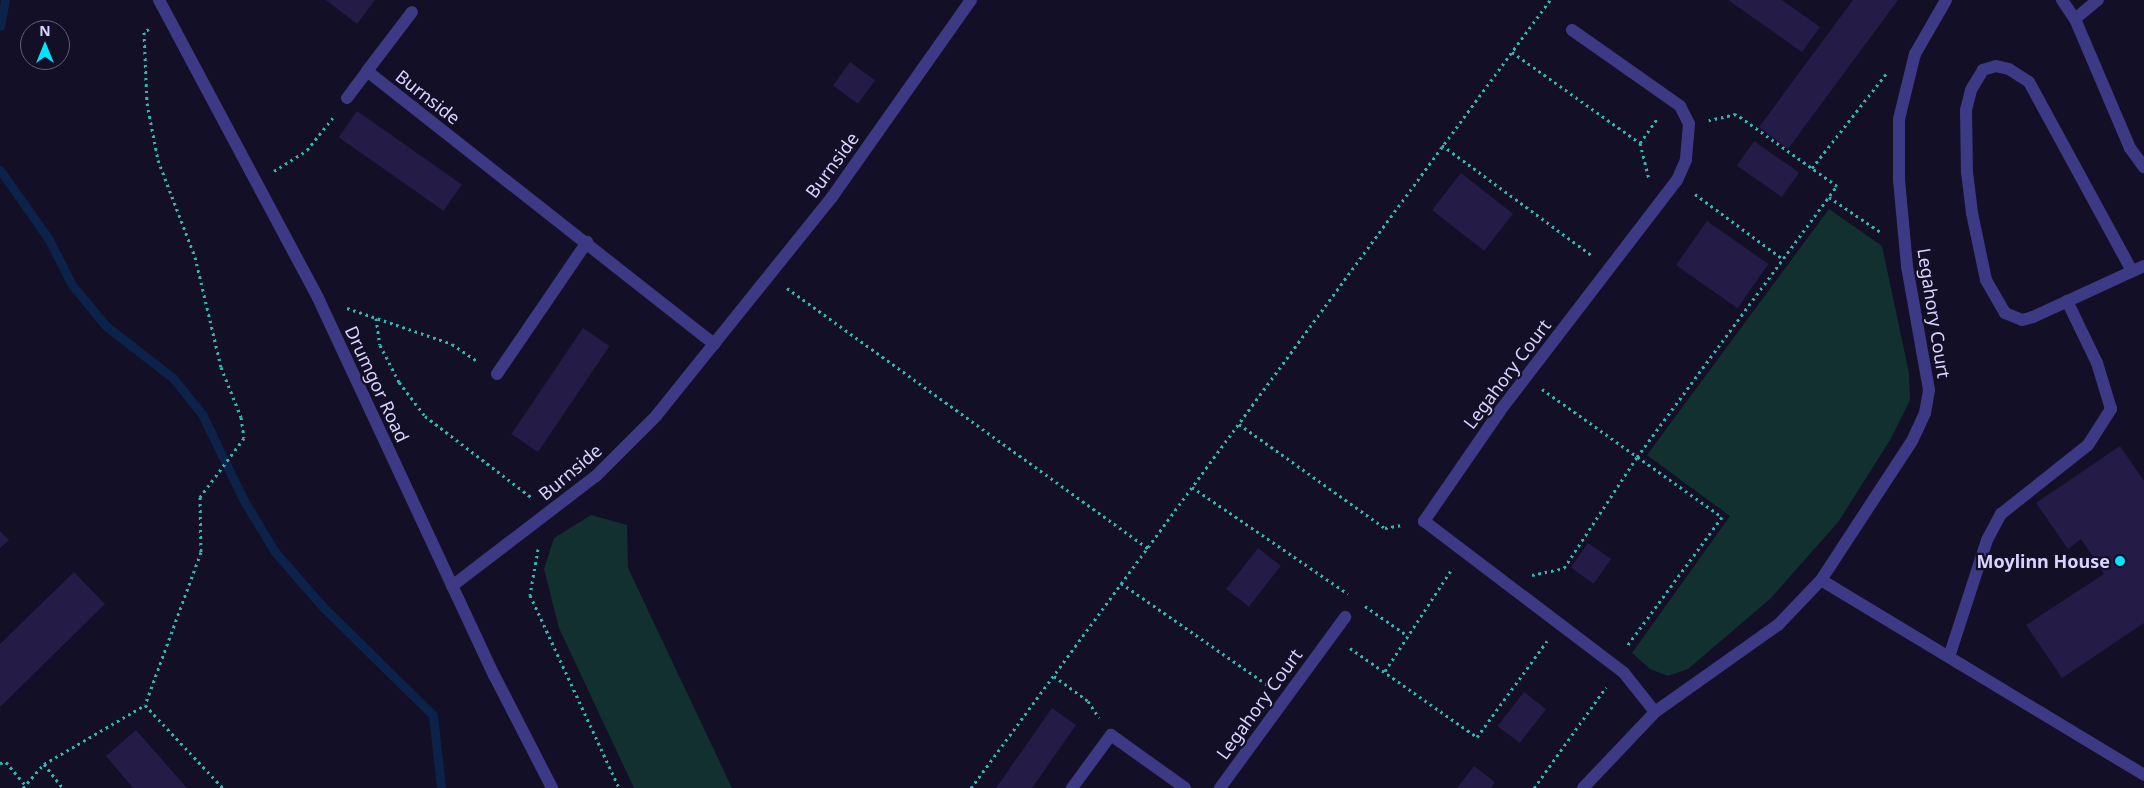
<!DOCTYPE html>
<html>
<head>
<meta charset="utf-8">
<style>
	body { margin:0 }
	#map { position:relative; width:2144px; height:788px; overflow:hidden; background:#130f26; font-family:"Noto Sans",sans-serif }
	div>[style] { position:absolute }
	[style*='--x'] { left:calc(var(--x)*1px); top:calc(var(--y)*1px); width:calc(var(--w)*1px); rotate:calc(var(--a)*1deg) }
	.green>* { inset:0; background:#12302f }
	.stream>* { height:9px; margin:-4.5px; padding:0 4.5px; transform-origin:4.5px; border-radius:4.5px; background:#0c2248 }
	.building>* { inset:0; background:#241b47; transform-origin:0 0 }
	.path>* { height:3px; margin-top:-1.5px; transform-origin:0; background:repeating-linear-gradient(90deg,#2fb8b0 0 2.5px,transparent 0 6.5px) }
	.minor>* { height:12px; margin:-6px; padding:0 6px; transform-origin:6px; border-radius:6px; background:#3d3a85 }
	.dots>* { width:14px; height:14px; translate:-50% -50%; box-sizing:border-box; border:2px solid #130f26; border-radius:50% }
	span { translate:-50% -50%; white-space:nowrap; text-align:center; line-height:1.15; -webkit-text-stroke:4.5px #130f26; paint-order:stroke }
	.street-label { font-size:18px; color:#d9d4ff }
	.poi-label { font-size:18px; color:#d9d4ff; font-weight:700 }
	.right { translate:-100% -50%; text-align:right }
	.north { position:absolute; left:20px; top:20px; width:50px; height:50px; box-sizing:border-box; background:#130f26; border:1px solid #625e7d; border-radius:50%; rotate:0deg; font-size:14px; font-weight:700; line-height:20px; text-align:center; color:#d9d4ff }
	.north::after { content:''; display:block; margin:auto; width:18px; height:22px; background:#00e5ff; clip-path:polygon(50% 0,100% 100%,50% 72%,0 100%) }
</style>
</head>
<body>
<div id="map">
	<div class="green">
		<i style="clip-path:polygon(1829px 209px,1882px 246px,1909px 373px,1910px 400px,1890px 440px,1839px 521px,1770px 599px,1688px 669px,1668px 676px,1650px 669px,1632px 653px,1730px 516px,1647px 455px)"></i>
		<i style="clip-path:polygon(591px 515px,627px 525px,628px 568px,732px 788px,634px 788px,559px 628px,544px 569px,554px 538px)"></i>
	</div>
	<div class="stream">
		<i style="--x:0;--y:26;--w:26;--a:-79"></i>
		<i style="--x:0;--y:170;--w:83;--a:54.8"></i>
		<i style="--x:48;--y:238;--w:53;--a:62.9"></i>
		<i style="--x:72;--y:285;--w:53;--a:50.3"></i>
		<i style="--x:106;--y:326;--w:85;--a:37.8"></i>
		<i style="--x:173;--y:378;--w:46;--a:51.1"></i>
		<i style="--x:202;--y:414;--w:94;--a:64.2"></i>
		<i style="--x:243;--y:499;--w:62;--a:58.9"></i>
		<i style="--x:275;--y:552;--w:74;--a:48.8"></i>
		<i style="--x:324;--y:608;--w:153;--a:44.5"></i>
		<i style="--x:433;--y:715;--w:73;--a:83.7"></i>
	</div>
	<div class="building">
		<i style="clip-path:polygon(326px 0,375px 0,357px 24px)"></i>
		<i style="clip-path:polygon(1728px 0,1782px 0,1820px 27px,1802px 52px)"></i>
		<i style="clip-path:polygon(1853px 0,1898px 0,1788px 149px,1759px 127px)"></i>
		<i style="left:850px;top:62px;width:31px;height:29px;rotate:36deg"></i>
		<i style="left:357px;top:111px;width:128px;height:32px;rotate:35deg"></i>
		<i style="left:1754px;top:141px;width:55px;height:30px;rotate:35deg"></i>
		<i style="left:1461px;top:173px;width:66px;height:47px;rotate:38deg"></i>
		<i style="left:1707px;top:221px;width:75px;height:54px;rotate:35deg"></i>
		<i style="left:583px;top:328px;width:32px;height:128px;rotate:34deg"></i>
		<i style="clip-path:polygon(2120px 446px,2144px 481px,2144px 623px,2062px 678px,2026px 625px,2104px 574px,2081px 539px,2068px 549px,2036px 503px)"></i>
		<i style="clip-path:polygon(0 531px,9px 540px,0 548px)"></i>
		<i style="left:1588px;top:543px;width:28px;height:30px;rotate:35deg"></i>
		<i style="left:1258px;top:548px;width:29px;height:52px;rotate:38deg"></i>
		<i style="clip-path:polygon(74px 572px,105px 604px,0 707px,0 644px)"></i>
		<i style="left:1524px;top:692px;width:28px;height:43px;rotate:38deg"></i>
		<i style="clip-path:polygon(1052px 708px,1076px 725px,1032px 788px,996px 788px)"></i>
		<i style="clip-path:polygon(136px 730px,187px 788px,133px 788px,106px 756px)"></i>
		<i style="clip-path:polygon(1474px 766px,1495px 782px,1491px 788px,1457px 788px)"></i>
	</div>
	<div class="path">
		<i style="--x:149;--y:29;--w:6;--a:149"></i>
		<i style="--x:144;--y:32;--w:71;--a:87.6"></i>
		<i style="--x:147;--y:103;--w:58;--a:79.1"></i>
		<i style="--x:158;--y:160;--w:104;--a:69.1"></i>
		<i style="--x:195;--y:257;--w:113;--a:76.7"></i>
		<i style="--x:221;--y:367;--w:54;--a:68.2"></i>
		<i style="--x:241;--y:417;--w:21;--a:82"></i>
		<i style="--x:244;--y:438;--w:74;--a:126.7"></i>
		<i style="--x:200;--y:497;--w:55;--a:89"></i>
		<i style="--x:201;--y:552;--w:163;--a:110.1"></i>
		<i style="--x:145;--y:705;--w:114;--a:46.8"></i>
		<i style="--x:1512;--y:52;--w:157;--a:35.4"></i>
		<i style="--x:1640;--y:143;--w:37;--a:76"></i>
		<i style="--x:1640;--y:143;--w:32;--a:-55"></i>
		<i style="--x:1442;--y:145;--w:185;--a:36.4"></i>
		<i style="--x:1812;--y:168;--w:120;--a:-51.8"></i>
		<i style="--x:274;--y:171;--w:39;--a:-32"></i>
		<i style="--x:307;--y:150;--w:45;--a:-51.3"></i>
		<i style="--x:1695;--y:194;--w:109;--a:36.5"></i>
		<i style="--x:1829;--y:197;--w:64;--a:34.2"></i>
		<i style="--x:787;--y:288;--w:445;--a:35.8"></i>
		<i style="--x:347;--y:308;--w:111;--a:18.9"></i>
		<i style="--x:452;--y:344;--w:32;--a:34"></i>
		<i style="--x:376;--y:318;--w:27;--a:82"></i>
		<i style="--x:380;--y:345;--w:42;--a:62.8"></i>
		<i style="--x:399;--y:382;--w:43;--a:52.6"></i>
		<i style="--x:425;--y:416;--w:133;--a:37.4"></i>
		<i style="--x:1542;--y:389;--w:221;--a:35.4"></i>
		<i style="--x:1722;--y:517;--w:160;--a:126.4"></i>
		<i style="--x:1239;--y:424;--w:179;--a:35.5"></i>
		<i style="--x:1385;--y:528;--w:17;--a:-10"></i>
		<i style="--x:1192;--y:487;--w:189;--a:34.4"></i>
		<i style="--x:538;--y:549;--w:47;--a:99.9"></i>
		<i style="--x:530;--y:595;--w:213;--a:65.2"></i>
		<i style="--x:1532;--y:575;--w:33;--a:-12"></i>
		<i style="--x:1564;--y:568;--w:133;--a:-56.7"></i>
		<i style="--x:1637;--y:457;--w:337;--a:-53.6"></i>
		<i style="--x:1837;--y:186;--w:124;--a:-144.5"></i>
		<i style="--x:1736;--y:114;--w:28;--a:167"></i>
		<i style="--x:1121;--y:583;--w:180;--a:34.8"></i>
		<i style="--x:1365;--y:606;--w:52;--a:34.9"></i>
		<i style="--x:1350;--y:648;--w:155;--a:35"></i>
		<i style="--x:1477;--y:737;--w:119;--a:-53.9"></i>
		<i style="--x:1385;--y:671;--w:121;--a:-56.8"></i>
		<i style="--x:1054;--y:676;--w:42;--a:36.3"></i>
		<i style="--x:1088;--y:701;--w:20;--a:57"></i>
		<i style="--x:0;--y:763;--w:6;--a:-9"></i>
		<i style="--x:6;--y:762;--w:30;--a:50"></i>
		<i style="--x:44;--y:764;--w:31;--a:52"></i>
		<i style="--x:23;--y:788;--w:32;--a:-49"></i>
		<i style="--x:44;--y:764;--w:117;--a:-30.3"></i>
		<i style="--x:971;--y:788;--w:978;--a:-53.69"></i>
		<i style="--x:1534;--y:788;--w:124;--a:-54.5"></i>
	</div>
	<div class="minor">
		<i style="--x:159;--y:0;--w:338;--a:61.9"></i>
		<i style="--x:318;--y:298;--w:416;--a:65"></i>
		<i style="--x:494;--y:675;--w:127;--a:62.8"></i>
		<i style="--x:2062;--y:0;--w:23;--a:56"></i>
		<i style="--x:2075;--y:19;--w:140;--a:66.9"></i>
		<i style="--x:2130;--y:148;--w:24;--a:54"></i>
		<i style="--x:2075;--y:19;--w:30;--a:-40"></i>
		<i style="--x:1572;--y:30;--w:132;--a:35.1"></i>
		<i style="--x:1680;--y:106;--w:20;--a:63"></i>
		<i style="--x:1689;--y:124;--w:36;--a:95"></i>
		<i style="--x:1686;--y:160;--w:22;--a:114"></i>
		<i style="--x:1677;--y:180;--w:291;--a:127.5"></i>
		<i style="--x:1500;--y:411;--w:134;--a:124.6"></i>
		<i style="--x:1424;--y:521;--w:251;--a:37.2"></i>
		<i style="--x:1624;--y:673;--w:50;--a:51.5"></i>
		<i style="--x:367;--y:71;--w:74;--a:-52.7"></i>
		<i style="--x:347;--y:98;--w:34;--a:-53"></i>
		<i style="--x:367;--y:71;--w:442;--a:38.2"></i>
		<i style="--x:2132;--y:271;--w:215;--a:-118.6"></i>
		<i style="--x:2029;--y:82;--w:24;--a:-147"></i>
		<i style="--x:2009;--y:69;--w:13;--a:-167"></i>
		<i style="--x:1996;--y:66;--w:14;--a:163"></i>
		<i style="--x:1983;--y:70;--w:23;--a:121"></i>
		<i style="--x:1971;--y:90;--w:21;--a:104"></i>
		<i style="--x:1966;--y:110;--w:62;--a:89.1"></i>
		<i style="--x:1967;--y:172;--w:41;--a:83"></i>
		<i style="--x:1972;--y:213;--w:68;--a:78.2"></i>
		<i style="--x:1986;--y:280;--w:38;--a:60"></i>
		<i style="--x:2005;--y:313;--w:18;--a:22"></i>
		<i style="--x:2022;--y:320;--w:11;--a:-15"></i>
		<i style="--x:2033;--y:317;--w:122;--a:-24.7"></i>
		<i style="--x:497;--y:374;--w:160;--a:-55.7"></i>
		<i style="--x:1821;--y:580;--w:377;--a:31.1"></i>
		<i style="--x:452;--y:586;--w:181;--a:-37.4"></i>
		<i style="--x:596;--y:476;--w:85;--a:-45"></i>
		<i style="--x:656;--y:416;--w:281;--a:-51.2"></i>
		<i style="--x:832;--y:197;--w:241;--a:-54.8"></i>
		<i style="--x:1949;--y:657;--w:123;--a:-72"></i>
		<i style="--x:1987;--y:540;--w:30;--a:-62"></i>
		<i style="--x:2001;--y:514;--w:111;--a:-38.4"></i>
		<i style="--x:2088;--y:445;--w:43;--a:-57.4"></i>
		<i style="--x:2111;--y:409;--w:48;--a:-106.9"></i>
		<i style="--x:2097;--y:363;--w:69;--a:-115.8"></i>
		<i style="--x:1072;--y:788;--w:66;--a:-53.7"></i>
		<i style="--x:1111;--y:735;--w:91;--a:35.6"></i>
		<i style="--x:1220;--y:788;--w:212;--a:-53.8"></i>
		<i style="--x:1583;--y:788;--w:105;--a:-46.5"></i>
		<i style="--x:1655;--y:712;--w:151;--a:-35.3"></i>
		<i style="--x:1778;--y:625;--w:62;--a:-46.3"></i>
		<i style="--x:1821;--y:580;--w:166;--a:-56.8"></i>
		<i style="--x:1912;--y:441;--w:31;--a:-65"></i>
		<i style="--x:1925;--y:413;--w:23;--a:-80"></i>
		<i style="--x:1929;--y:390;--w:126;--a:-100.1"></i>
		<i style="--x:1907;--y:266;--w:86;--a:-95.3"></i>
		<i style="--x:1899;--y:180;--w:61;--a:-90"></i>
		<i style="--x:1899;--y:119;--w:67;--a:-76.2"></i>
		<i style="--x:1915;--y:54;--w:62;--a:-60.1"></i>
	</div>
	<div class="dots">
		<i style="left:2120px;top:561px;background:#00e5ff"></i>
	</div>
	<div class="street-label">
		<span style="left:428px;top:97px;rotate:38deg">Burnside</span>
		<span style="left:832px;top:165px;rotate:-54deg">Burnside</span>
		<span style="left:1934px;top:313px;rotate:81deg">Legahory Court</span>
		<span style="left:1507px;top:374px;rotate:-53deg">Legahory Court</span>
		<span style="left:377px;top:384px;rotate:65deg">Drumgor Road</span>
		<span style="left:570px;top:472px;rotate:-40deg">Burnside</span>
		<span style="left:1259px;top:704px;rotate:-54deg">Legahory Court</span>
	</div>
	<div class="poi-label">
		<span class="right" style="left:2110px;top:561px">Moylinn House</span>
	</div>
	<div class="north">N</div>
</div>
</body>
</html>
